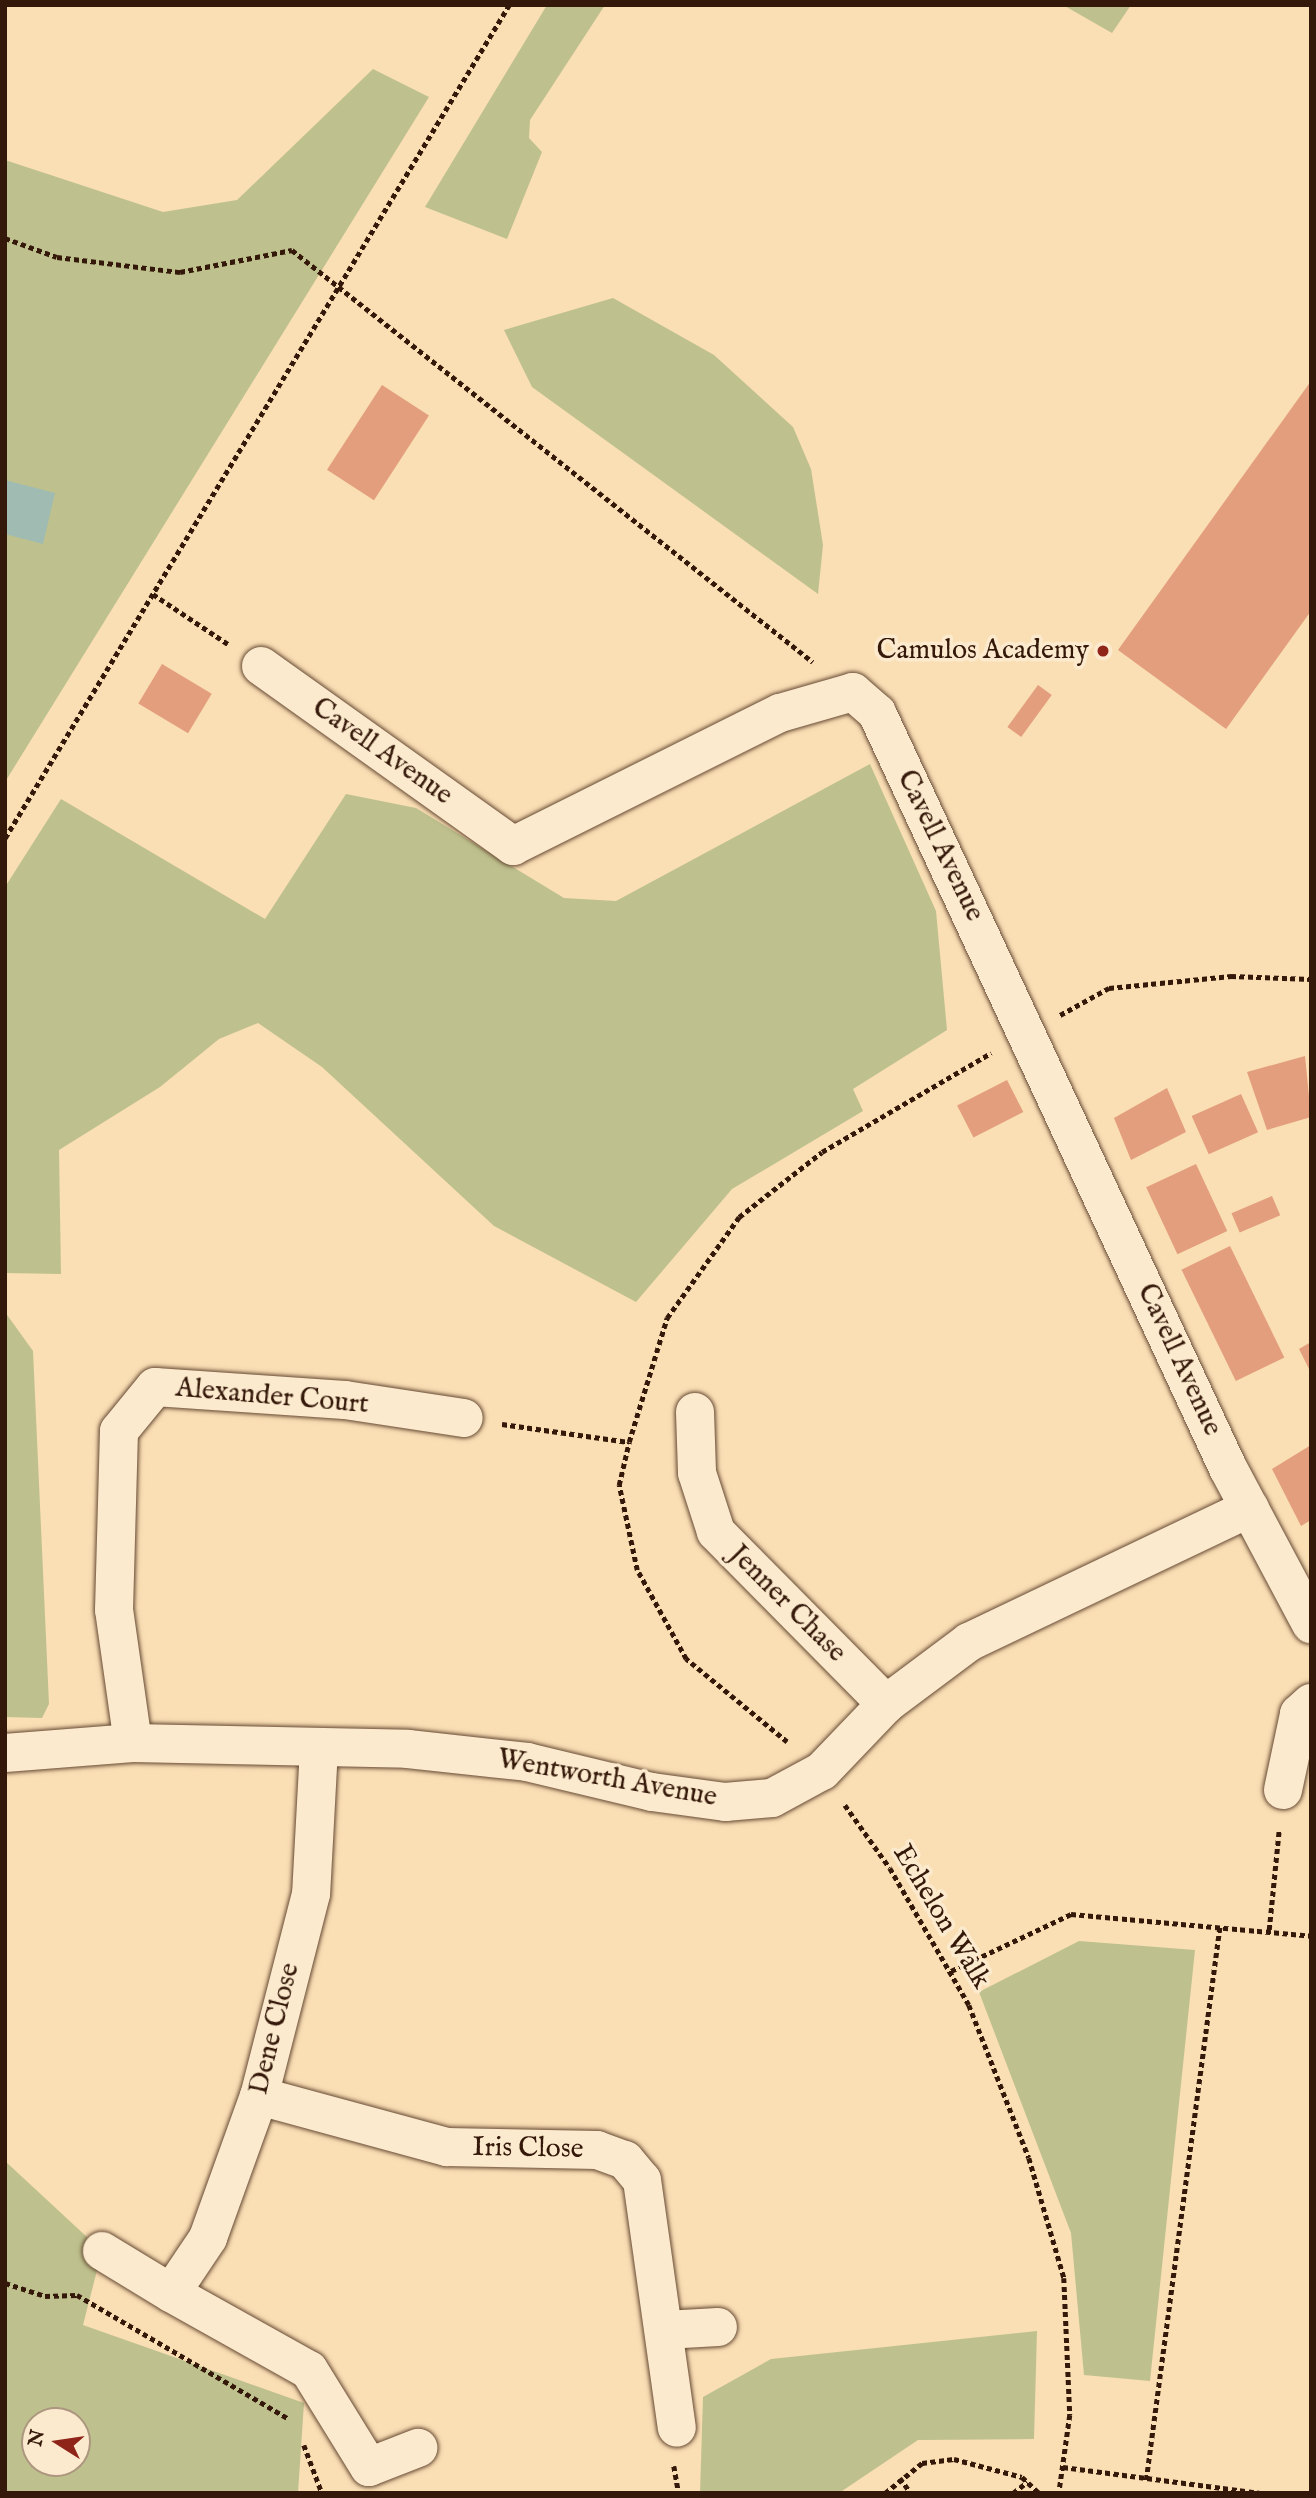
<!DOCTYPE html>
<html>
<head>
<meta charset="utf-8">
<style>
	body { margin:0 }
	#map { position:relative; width:1316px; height:2498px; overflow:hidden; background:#fadeb4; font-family:"IM FELL English",serif }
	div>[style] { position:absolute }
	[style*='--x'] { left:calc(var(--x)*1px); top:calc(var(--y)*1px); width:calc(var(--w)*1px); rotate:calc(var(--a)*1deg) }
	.green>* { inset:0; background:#bec18e }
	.water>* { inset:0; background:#9fbbb2 }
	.building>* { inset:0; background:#e39e7d; transform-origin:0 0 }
	.path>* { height:4.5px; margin-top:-2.25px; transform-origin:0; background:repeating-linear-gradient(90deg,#341809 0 5px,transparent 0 8.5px) }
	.roads { filter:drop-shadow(0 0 2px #664a34) drop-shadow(0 0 2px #664a34) }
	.street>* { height:38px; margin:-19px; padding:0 19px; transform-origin:19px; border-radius:19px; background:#fceace }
	.dots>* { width:19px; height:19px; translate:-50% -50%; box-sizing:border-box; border:4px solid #fceace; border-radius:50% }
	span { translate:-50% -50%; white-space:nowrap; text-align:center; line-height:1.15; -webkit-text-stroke:7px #fceace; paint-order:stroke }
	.poi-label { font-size:28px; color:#341809 }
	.right { translate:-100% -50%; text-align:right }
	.street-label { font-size:28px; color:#341809 }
	.frame { position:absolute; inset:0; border:7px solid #341809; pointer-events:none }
	.north { position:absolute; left:21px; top:2407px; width:70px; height:70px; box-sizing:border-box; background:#fceace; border:2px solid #ac967f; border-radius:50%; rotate:282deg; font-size:19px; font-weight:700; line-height:28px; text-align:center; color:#341809 }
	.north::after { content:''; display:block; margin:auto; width:24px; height:32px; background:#8f2418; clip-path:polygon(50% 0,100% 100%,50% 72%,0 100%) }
</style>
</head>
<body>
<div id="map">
	<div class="green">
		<i style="clip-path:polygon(547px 5px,605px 5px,530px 120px,529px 138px,542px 152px,507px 239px,425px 207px)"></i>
		<i style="clip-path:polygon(1063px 5px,1131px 5px,1112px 33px)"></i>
		<i style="clip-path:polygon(373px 69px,429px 97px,5px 782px,5px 160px,163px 212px,237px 200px)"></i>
		<i style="clip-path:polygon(613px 298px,714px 355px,793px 427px,811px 469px,823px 545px,818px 594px,532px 387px,504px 330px)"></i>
		<i style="clip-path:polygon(870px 764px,936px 911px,947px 1030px,853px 1089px,863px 1111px,732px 1189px,636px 1302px,494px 1226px,322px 1067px,258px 1023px,219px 1039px,160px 1087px,59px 1150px,61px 1274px,6px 1273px,5px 887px,61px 799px,265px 919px,346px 794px,416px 808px,564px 898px,616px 901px)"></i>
		<i style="clip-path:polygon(5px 1312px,33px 1351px,49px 1704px,42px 1718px,5px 1717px)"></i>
		<i style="clip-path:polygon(1079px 1941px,1195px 1950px,1150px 2381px,1084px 2375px,1071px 2233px,979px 1992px)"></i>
		<i style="clip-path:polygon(evenodd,5px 2161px,102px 2251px,83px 2325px,304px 2403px,298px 2493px,5px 2493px,5px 2161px,35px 2421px,77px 2421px,77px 2463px,35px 2463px,35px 2421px)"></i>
		<i style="clip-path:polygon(1037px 2331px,1034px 2439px,918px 2440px,839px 2493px,700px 2493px,703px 2397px,771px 2359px)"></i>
	</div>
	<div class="water">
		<i style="clip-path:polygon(5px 480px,55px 493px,43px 544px,5px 534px)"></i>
	</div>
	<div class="building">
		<i style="clip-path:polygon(1311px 381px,1311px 611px,1226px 729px,1118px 650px)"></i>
		<i style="left:382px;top:385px;width:56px;height:101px;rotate:33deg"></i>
		<i style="left:162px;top:664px;width:58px;height:46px;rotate:31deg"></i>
		<i style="left:1038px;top:685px;width:17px;height:52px;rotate:36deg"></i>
		<i style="clip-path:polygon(1305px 1056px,1311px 1117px,1267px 1130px,1247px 1072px)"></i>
		<i style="left:1007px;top:1080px;width:36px;height:56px;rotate:63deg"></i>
		<i style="clip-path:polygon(1167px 1088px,1186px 1132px,1131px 1160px,1114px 1118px)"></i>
		<i style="left:1241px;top:1094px;width:42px;height:54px;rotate:66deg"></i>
		<i style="left:1196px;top:1164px;width:74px;height:55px;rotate:65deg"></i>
		<i style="left:1272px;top:1196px;width:21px;height:44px;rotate:67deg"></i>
		<i style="left:1230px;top:1246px;width:124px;height:54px;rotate:64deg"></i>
		<i style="clip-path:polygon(1311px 1342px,1311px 1373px,1299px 1349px)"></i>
		<i style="clip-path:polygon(1311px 1445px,1311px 1520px,1301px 1526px,1272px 1469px)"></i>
	</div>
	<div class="path">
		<i style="--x:5;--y:238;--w:55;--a:20.1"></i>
		<i style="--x:57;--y:257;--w:124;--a:7"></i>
		<i style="--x:180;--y:272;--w:114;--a:-11.1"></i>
		<i style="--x:292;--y:250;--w:664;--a:38.34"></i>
		<i style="--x:153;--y:594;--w:90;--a:33.7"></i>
		<i style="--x:5;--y:838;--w:974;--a:-58.82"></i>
		<i style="--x:1060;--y:1015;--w:56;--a:-28.9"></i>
		<i style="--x:1109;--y:988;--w:123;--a:-5.6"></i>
		<i style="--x:1231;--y:976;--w:80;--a:2.1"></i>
		<i style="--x:502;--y:1424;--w:128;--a:8.1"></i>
		<i style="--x:787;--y:1742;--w:131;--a:-140.6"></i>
		<i style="--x:686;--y:1659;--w:102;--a:-118.8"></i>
		<i style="--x:637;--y:1570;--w:87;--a:-102"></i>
		<i style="--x:619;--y:1485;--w:44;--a:-76.9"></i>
		<i style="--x:629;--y:1442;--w:130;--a:-73"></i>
		<i style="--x:667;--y:1318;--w:124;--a:-54.5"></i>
		<i style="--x:739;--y:1217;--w:105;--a:-38.1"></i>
		<i style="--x:822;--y:1152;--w:196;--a:-30.4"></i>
		<i style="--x:845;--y:1805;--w:77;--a:54.5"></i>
		<i style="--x:890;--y:1868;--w:158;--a:60"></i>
		<i style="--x:969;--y:2005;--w:164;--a:68.6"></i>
		<i style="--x:1029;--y:2158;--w:125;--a:73.7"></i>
		<i style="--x:1064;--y:2278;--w:137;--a:87.5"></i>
		<i style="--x:1070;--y:2415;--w:79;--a:98"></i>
		<i style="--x:1269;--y:1930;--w:100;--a:-84.3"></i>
		<i style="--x:951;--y:1971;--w:133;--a:-25.4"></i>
		<i style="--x:1071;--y:1914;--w:241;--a:5.2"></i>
		<i style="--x:5;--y:2283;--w:42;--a:18"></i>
		<i style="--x:45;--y:2296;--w:32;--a:-2"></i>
		<i style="--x:77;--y:2295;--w:246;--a:30.3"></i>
		<i style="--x:304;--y:2445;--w:51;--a:69.4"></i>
		<i style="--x:674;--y:2466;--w:27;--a:80"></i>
		<i style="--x:1063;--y:2467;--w:199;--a:7.5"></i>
		<i style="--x:900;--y:2478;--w:19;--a:54"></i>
		<i style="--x:1146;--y:2480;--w:560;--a:-82.41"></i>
		<i style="--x:885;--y:2493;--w:48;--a:-39"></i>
		<i style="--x:922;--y:2463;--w:32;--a:-7"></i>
		<i style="--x:954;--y:2459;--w:70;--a:14.8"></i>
		<i style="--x:1022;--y:2477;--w:23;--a:43"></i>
		<i style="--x:1013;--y:2493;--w:18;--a:-38"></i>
	</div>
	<div class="roads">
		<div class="street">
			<i style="--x:261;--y:666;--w:310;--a:35.5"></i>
			<i style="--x:513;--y:846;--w:298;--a:-26.5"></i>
			<i style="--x:780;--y:713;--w:76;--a:-16"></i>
			<i style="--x:853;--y:692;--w:32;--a:41"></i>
			<i style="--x:877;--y:713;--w:833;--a:65.07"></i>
			<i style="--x:1228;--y:1468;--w:177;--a:62"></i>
			<i style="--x:695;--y:1412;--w:61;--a:88.1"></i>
			<i style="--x:697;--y:1473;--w:62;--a:72.1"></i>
			<i style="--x:716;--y:1532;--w:242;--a:45.3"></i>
			<i style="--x:133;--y:1743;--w:134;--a:-98.1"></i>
			<i style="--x:114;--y:1610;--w:179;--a:-88.4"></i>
			<i style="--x:119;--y:1431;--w:57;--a:-50.7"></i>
			<i style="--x:155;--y:1387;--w:190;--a:3.9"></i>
			<i style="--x:345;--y:1400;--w:120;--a:8.6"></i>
			<i style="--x:319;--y:1748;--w:146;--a:93.1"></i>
			<i style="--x:311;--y:1894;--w:209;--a:104.4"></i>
			<i style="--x:259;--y:2096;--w:151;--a:109.8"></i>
			<i style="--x:208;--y:2238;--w:66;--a:123.9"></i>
			<i style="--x:171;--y:2293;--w:158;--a:29.2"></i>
			<i style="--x:309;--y:2370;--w:114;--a:58.3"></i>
			<i style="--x:369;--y:2467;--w:53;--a:-21.2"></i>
			<i style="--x:5;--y:1753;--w:128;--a:-4.5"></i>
			<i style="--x:133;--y:1743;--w:275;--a:1.2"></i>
			<i style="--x:408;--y:1749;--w:120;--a:6.2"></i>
			<i style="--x:527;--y:1762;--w:129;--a:13.5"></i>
			<i style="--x:652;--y:1792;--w:74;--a:7.8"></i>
			<i style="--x:725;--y:1802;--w:47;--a:-4.9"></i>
			<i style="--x:772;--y:1798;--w:57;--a:-28.4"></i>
			<i style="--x:822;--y:1771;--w:93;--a:-46.3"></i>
			<i style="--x:886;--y:1704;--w:104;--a:-36.8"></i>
			<i style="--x:969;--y:1642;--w:311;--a:-25.5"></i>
			<i style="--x:1283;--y:1790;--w:78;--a:-78.1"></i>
			<i style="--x:1299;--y:1714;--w:16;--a:-43"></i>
			<i style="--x:259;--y:2096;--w:195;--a:15.2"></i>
			<i style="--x:447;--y:2147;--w:150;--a:1.1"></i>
			<i style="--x:597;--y:2150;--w:30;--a:20"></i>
			<i style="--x:625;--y:2160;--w:26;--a:50"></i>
			<i style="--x:642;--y:2180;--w:250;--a:82"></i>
			<i style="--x:102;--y:2251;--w:81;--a:31.3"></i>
			<i style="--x:665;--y:2330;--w:53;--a:-3.2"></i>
		</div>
	</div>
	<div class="dots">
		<i style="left:1103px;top:651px;background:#8f2418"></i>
	</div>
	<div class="poi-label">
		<span class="right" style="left:1089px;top:651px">Camulos Academy</span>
	</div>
	<div class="street-label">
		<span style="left:382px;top:752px;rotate:35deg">Cavell Avenue</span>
		<span style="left:940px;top:846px;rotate:64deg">Cavell Avenue</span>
		<span style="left:1179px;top:1360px;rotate:65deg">Cavell Avenue</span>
		<span style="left:272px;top:1397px;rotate:5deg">Alexander Court</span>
		<span style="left:787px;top:1604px;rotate:45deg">Jenner Chase</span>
		<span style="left:607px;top:1779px;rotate:10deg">Wentworth Avenue</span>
		<span style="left:941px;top:1917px;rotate:59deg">Echelon Walk</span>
		<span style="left:275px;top:2029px;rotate:-76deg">Dene Close</span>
		<span style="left:528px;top:2149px;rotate:1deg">Iris Close</span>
	</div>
	<div class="frame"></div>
	<div class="north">N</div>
</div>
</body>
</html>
